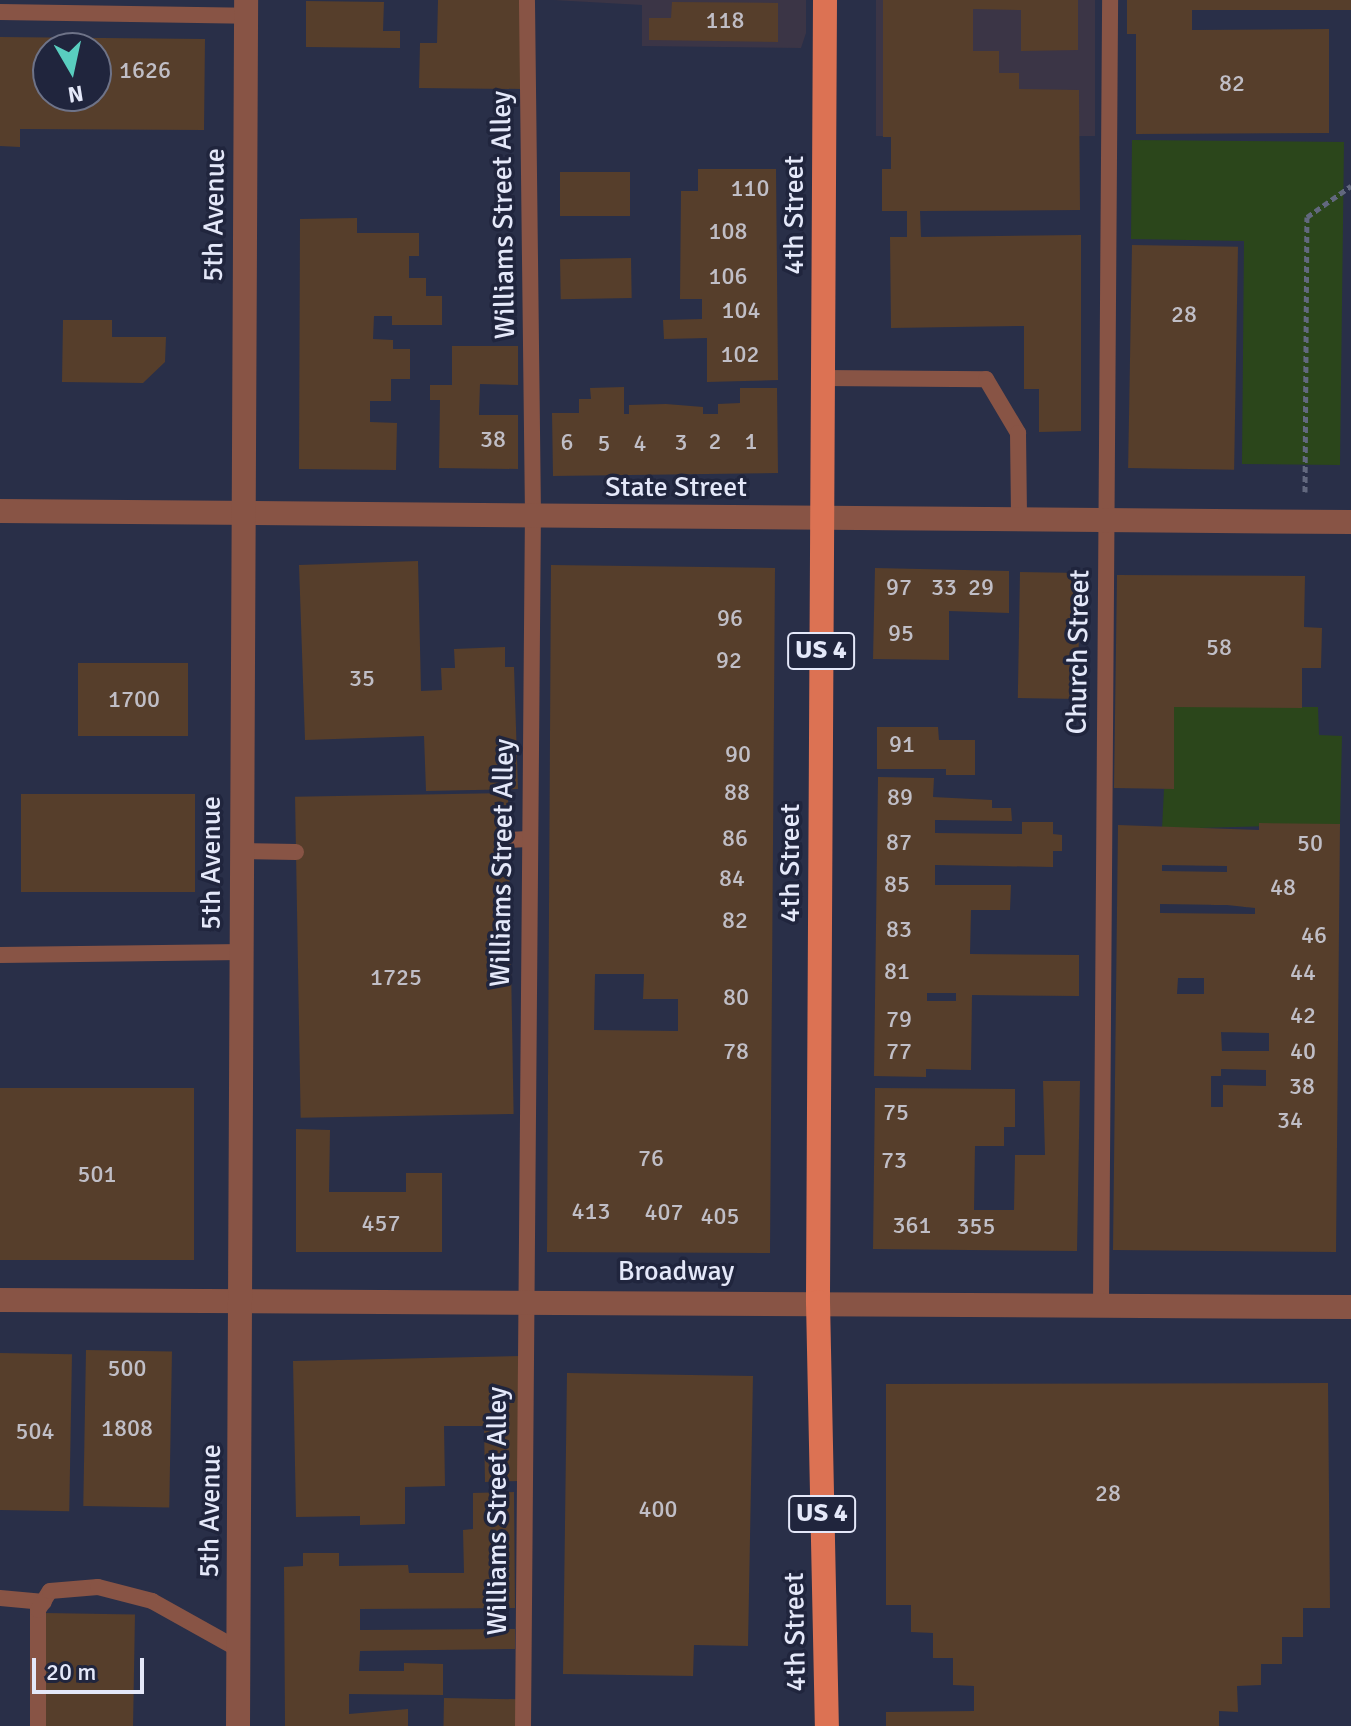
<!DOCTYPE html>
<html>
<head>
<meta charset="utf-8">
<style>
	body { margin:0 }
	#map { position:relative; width:1351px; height:1726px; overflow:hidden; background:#292f48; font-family:Signika,sans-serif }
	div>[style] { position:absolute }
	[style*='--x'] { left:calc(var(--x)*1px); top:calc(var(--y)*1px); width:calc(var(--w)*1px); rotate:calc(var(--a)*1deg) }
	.commercial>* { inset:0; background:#3b3546; transform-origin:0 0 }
	.green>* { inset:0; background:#2b461b }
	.building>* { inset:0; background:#563e2b; transform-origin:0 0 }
	.path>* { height:5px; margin-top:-2.5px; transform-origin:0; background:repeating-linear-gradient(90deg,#62687e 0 6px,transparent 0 10px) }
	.lane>* { height:16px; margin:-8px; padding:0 8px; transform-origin:8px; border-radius:8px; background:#885445 }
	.street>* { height:24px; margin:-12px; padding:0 12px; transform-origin:12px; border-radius:12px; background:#885445 }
	.primary>* { height:24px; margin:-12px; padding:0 12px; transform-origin:12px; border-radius:12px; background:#dc7253 }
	span { translate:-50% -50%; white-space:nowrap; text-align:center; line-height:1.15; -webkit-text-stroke:7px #20253d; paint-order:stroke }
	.number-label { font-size:24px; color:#c0bec6 }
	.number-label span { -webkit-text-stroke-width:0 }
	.shield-label span { padding:2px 6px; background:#20253d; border:2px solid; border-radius:6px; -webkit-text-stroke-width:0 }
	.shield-label { font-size:26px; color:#e4e8f9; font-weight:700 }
	.street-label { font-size:28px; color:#e4e8f9 }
	.north { position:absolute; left:32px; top:32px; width:80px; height:80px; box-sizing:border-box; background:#20253d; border:2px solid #6e7388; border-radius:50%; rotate:171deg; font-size:22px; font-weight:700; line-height:32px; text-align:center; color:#e4e8f9 }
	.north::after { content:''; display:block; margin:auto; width:28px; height:36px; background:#59cebf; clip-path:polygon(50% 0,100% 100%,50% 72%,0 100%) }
	.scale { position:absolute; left:32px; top:1658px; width:112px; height:36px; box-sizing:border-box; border:4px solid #e4e8f9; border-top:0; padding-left:10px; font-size:24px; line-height:28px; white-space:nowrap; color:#e4e8f9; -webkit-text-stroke:6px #20253d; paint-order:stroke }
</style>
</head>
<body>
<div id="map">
	<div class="commercial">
		<i style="clip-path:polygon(553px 0,806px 0,806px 33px,801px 48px,642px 46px,642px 5px)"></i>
		<i style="left:876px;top:0;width:219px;height:136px"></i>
	</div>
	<div class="green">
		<i style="clip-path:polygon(1132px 140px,1344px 142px,1340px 465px,1242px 464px,1244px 241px,1131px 239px)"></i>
		<i style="clip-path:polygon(1174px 707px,1318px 707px,1319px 735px,1342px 736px,1340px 824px,1162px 829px,1164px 789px,1174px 788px)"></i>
	</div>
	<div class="building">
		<i style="clip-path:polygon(438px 0,522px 0,521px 89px,419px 88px,420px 43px,437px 43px)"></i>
		<i style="clip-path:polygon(883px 0,1078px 0,1078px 50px,1021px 51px,1021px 10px,973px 9px,973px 51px,999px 51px,999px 73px,1019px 73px,1019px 89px,1079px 90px,1080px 210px,920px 211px,921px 237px,1081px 235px,1081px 431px,1039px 432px,1039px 389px,1024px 389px,1024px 326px,891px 328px,890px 237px,907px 237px,907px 211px,882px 211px,882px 169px,891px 169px,891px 137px,883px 137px)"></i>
		<i style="clip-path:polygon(1127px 0,1351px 0,1351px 10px,1192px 10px,1192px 30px,1329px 29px,1329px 133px,1136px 134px,1136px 34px,1127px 34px)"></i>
		<i style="clip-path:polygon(306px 1px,384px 2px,383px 31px,400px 31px,400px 48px,306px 47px)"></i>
		<i style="clip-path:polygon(672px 2px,778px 3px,778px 42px,649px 40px,649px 18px,671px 18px)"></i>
		<i style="clip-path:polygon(evenodd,0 37px,205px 39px,204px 130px,20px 129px,20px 147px,0 146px,0 37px,48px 48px,96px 48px,96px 96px,48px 96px,48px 48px)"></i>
		<i style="clip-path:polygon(698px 169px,776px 169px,778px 380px,707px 382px,707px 338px,664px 339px,663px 320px,702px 319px,702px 299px,680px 299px,681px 191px,698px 191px)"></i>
		<i style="left:630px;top:172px;width:44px;height:70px;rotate:90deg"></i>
		<i style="clip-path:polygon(357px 218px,357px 233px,419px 233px,419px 256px,409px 256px,409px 278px,426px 278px,426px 296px,442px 296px,442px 325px,392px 325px,392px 316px,374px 316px,373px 339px,393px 340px,393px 349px,410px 349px,410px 379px,391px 379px,391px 401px,370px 401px,370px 422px,397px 423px,396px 470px,299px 469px,300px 219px)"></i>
		<i style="left:1132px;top:245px;width:106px;height:223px;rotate:1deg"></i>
		<i style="left:631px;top:258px;width:40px;height:71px;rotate:89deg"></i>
		<i style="clip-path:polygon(63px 320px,112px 320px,112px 337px,166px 337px,165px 362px,143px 383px,62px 382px)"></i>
		<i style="clip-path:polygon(452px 346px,518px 346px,518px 385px,480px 384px,479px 415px,518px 415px,518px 469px,439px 468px,440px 400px,430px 400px,430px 385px,452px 385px)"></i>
		<i style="clip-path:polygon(624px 387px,624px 414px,629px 414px,629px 405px,666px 404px,703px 407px,703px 414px,718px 414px,718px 404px,740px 403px,740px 388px,777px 388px,778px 473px,553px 476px,552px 413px,579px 413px,579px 399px,591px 399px,590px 388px)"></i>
		<i style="clip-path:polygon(418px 561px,421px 691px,442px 690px,441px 668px,455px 668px,454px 649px,505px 647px,505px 667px,514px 667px,518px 789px,426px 791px,424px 736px,305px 740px,299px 565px)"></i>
		<i style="clip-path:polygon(evenodd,551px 565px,775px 568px,770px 1253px,547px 1252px,551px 565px,595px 974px,644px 974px,643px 999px,678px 999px,678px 1031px,594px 1030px,595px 974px)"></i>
		<i style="clip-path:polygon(875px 568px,1009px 571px,1009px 613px,949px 611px,949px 660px,873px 659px)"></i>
		<i style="left:1020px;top:572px;width:60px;height:126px;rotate:1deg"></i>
		<i style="clip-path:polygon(1117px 575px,1305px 576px,1304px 627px,1322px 628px,1321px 668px,1302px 668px,1302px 708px,1174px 707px,1174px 789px,1114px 788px)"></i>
		<i style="left:78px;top:663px;width:110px;height:73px"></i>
		<i style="clip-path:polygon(877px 727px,938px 727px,939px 740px,975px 740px,975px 775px,946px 775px,946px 769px,877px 769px)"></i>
		<i style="clip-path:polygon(evenodd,878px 777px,934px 778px,933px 797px,992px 800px,992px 808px,1011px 808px,1012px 821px,935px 820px,935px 833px,1022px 834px,1022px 822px,1053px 822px,1053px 834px,1062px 835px,1062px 851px,1053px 851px,1053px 867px,935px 865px,935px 885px,1011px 885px,1010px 910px,971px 910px,970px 954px,1079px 955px,1079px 996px,972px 995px,971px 1070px,926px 1069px,926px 1077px,874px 1076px,878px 777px,927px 993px,956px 993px,956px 1001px,927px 1001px,927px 993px)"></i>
		<i style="left:508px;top:793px;width:321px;height:213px;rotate:89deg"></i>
		<i style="left:21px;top:794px;width:174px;height:98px"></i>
		<i style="clip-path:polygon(evenodd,1259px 823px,1340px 824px,1336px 1252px,1113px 1250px,1118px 825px,1259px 830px,1259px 823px,1162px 865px,1227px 866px,1227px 872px,1162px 871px,1162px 865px,1259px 823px,1160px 904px,1227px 905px,1255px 908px,1255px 914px,1160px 913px,1160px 904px,1259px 823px,1178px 978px,1204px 978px,1204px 994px,1177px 994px,1178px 978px,1259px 823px,1221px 1032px,1269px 1033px,1269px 1051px,1222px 1051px,1221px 1032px,1259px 823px,1221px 1069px,1266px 1070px,1266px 1086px,1223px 1085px,1223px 1107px,1211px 1107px,1211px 1076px,1221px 1076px,1221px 1069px)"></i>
		<i style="clip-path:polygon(1043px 1081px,1080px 1081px,1077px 1251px,873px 1249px,875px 1088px,1015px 1089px,1015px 1127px,1004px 1127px,1004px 1146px,975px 1146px,974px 1210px,1014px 1210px,1015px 1155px,1045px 1155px)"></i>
		<i style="left:194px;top:1088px;width:172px;height:194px;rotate:90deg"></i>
		<i style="clip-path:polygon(296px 1129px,330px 1130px,329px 1192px,406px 1192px,406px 1173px,442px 1173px,442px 1252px,296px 1252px)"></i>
		<i style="left:86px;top:1350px;width:86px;height:156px;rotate:1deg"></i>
		<i style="left:0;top:1353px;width:72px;height:157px;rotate:1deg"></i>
		<i style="clip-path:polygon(522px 1356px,521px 1481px,485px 1482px,484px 1426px,444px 1426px,445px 1486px,405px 1487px,405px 1524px,360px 1525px,360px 1516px,296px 1517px,293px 1361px)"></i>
		<i style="clip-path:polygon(567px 1373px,753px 1376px,748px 1646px,694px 1645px,693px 1676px,563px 1674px)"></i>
		<i style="clip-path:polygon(1328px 1383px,1330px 1608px,1303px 1608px,1303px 1637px,1282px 1637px,1282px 1664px,1261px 1664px,1261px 1685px,1237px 1686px,1238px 1712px,1219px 1711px,1219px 1726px,886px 1726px,886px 1712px,974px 1711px,974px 1686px,953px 1685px,953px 1658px,933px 1658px,933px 1633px,911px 1632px,911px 1605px,886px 1605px,886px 1384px)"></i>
		<i style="clip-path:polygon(514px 1492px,515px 1608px,360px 1609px,360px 1630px,515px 1629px,515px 1649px,360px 1651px,359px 1671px,404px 1671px,404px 1663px,443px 1664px,443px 1695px,349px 1694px,349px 1714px,408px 1709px,408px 1726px,285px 1726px,284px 1567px,303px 1566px,303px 1553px,339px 1553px,339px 1566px,408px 1565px,409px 1573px,464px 1573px,463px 1530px,473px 1529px,473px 1493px)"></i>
		<i style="left:45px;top:1613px;width:90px;height:113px;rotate:1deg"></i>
		<i style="left:444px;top:1698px;width:74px;height:28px;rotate:1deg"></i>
	</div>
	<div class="path">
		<i style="--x:1305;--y:492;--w:275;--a:-89.6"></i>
		<i style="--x:1307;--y:217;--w:54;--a:-35.2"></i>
	</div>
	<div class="lane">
		<i style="--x:0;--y:12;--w:246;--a:0.9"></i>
		<i style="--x:823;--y:378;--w:163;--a:0.4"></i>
		<i style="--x:986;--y:379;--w:63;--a:59.3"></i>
		<i style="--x:1018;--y:433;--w:86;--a:89.3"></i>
		<i style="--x:508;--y:840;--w:20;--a:-3"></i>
		<i style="--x:241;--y:851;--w:55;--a:1"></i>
		<i style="--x:0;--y:955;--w:242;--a:-0.7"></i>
		<i style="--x:1101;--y:1305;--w:1305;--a:-89.6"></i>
		<i style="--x:0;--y:1598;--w:44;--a:5.2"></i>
		<i style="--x:38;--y:1726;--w:116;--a:-90"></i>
		<i style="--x:38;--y:1610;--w:22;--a:-58"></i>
		<i style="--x:50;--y:1591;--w:48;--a:-4.8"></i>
		<i style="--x:98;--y:1587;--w:56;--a:14.5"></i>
		<i style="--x:152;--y:1601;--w:98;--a:29.2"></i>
		<i style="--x:523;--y:1726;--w:1210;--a:-89.53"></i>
		<i style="--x:533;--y:516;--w:516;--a:-90.67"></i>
	</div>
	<div class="street">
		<i style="--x:0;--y:511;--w:1351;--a:0.47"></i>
		<i style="--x:0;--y:1300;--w:1351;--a:0.3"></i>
		<i style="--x:238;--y:1726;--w:1726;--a:-89.73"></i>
	</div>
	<div class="primary">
		<i style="--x:825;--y:0;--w:1302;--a:90.31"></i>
		<i style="--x:818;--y:1302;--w:424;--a:88.8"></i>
	</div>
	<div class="number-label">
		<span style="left:725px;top:21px">118</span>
		<span style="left:145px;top:71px">1626</span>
		<span style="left:1232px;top:84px">82</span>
		<span style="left:750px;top:189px">110</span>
		<span style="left:728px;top:232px">108</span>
		<span style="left:728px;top:277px">106</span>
		<span style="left:741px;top:311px">104</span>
		<span style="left:1184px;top:315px">28</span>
		<span style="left:740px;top:355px">102</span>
		<span style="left:493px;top:440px">38</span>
		<span style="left:715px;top:442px">2</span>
		<span style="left:751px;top:442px">1</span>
		<span style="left:567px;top:443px">6</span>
		<span style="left:681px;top:443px">3</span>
		<span style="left:604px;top:444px">5</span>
		<span style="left:640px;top:444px">4</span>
		<span style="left:899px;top:588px">97</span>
		<span style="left:944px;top:588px">33</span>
		<span style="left:981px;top:588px">29</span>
		<span style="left:730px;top:619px">96</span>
		<span style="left:901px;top:634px">95</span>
		<span style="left:1219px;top:648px">58</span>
		<span style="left:729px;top:661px">92</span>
		<span style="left:362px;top:679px">35</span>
		<span style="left:134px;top:700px">1700</span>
		<span style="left:902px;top:745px">91</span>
		<span style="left:738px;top:755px">90</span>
		<span style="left:737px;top:793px">88</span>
		<span style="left:900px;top:798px">89</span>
		<span style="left:735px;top:839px">86</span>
		<span style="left:899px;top:843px">87</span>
		<span style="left:1310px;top:844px">50</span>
		<span style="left:732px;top:879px">84</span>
		<span style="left:897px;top:885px">85</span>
		<span style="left:1283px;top:888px">48</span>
		<span style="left:735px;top:921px">82</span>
		<span style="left:899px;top:930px">83</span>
		<span style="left:1314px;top:936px">46</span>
		<span style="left:897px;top:972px">81</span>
		<span style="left:1303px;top:973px">44</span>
		<span style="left:396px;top:978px">1725</span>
		<span style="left:736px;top:998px">80</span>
		<span style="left:1303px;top:1016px">42</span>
		<span style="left:899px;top:1020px">79</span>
		<span style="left:736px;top:1052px">78</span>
		<span style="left:899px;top:1052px">77</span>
		<span style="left:1303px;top:1052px">40</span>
		<span style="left:1302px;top:1087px">38</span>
		<span style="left:896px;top:1113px">75</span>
		<span style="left:1290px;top:1121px">34</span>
		<span style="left:651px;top:1159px">76</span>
		<span style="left:894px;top:1161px">73</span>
		<span style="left:97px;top:1175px">501</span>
		<span style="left:591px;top:1212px">413</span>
		<span style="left:664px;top:1213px">407</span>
		<span style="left:720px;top:1217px">405</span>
		<span style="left:381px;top:1224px">457</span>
		<span style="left:912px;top:1226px">361</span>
		<span style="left:976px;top:1227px">355</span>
		<span style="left:127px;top:1369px">500</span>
		<span style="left:127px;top:1429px">1808</span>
		<span style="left:35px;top:1432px">504</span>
		<span style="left:1108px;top:1494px">28</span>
		<span style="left:658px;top:1510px">400</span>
	</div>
	<div class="shield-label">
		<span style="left:821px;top:651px">US 4</span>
		<span style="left:822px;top:1514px">US 4</span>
	</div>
	<div class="street-label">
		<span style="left:214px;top:215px;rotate:-89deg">5th Avenue</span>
		<span style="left:503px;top:215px;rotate:-91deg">Williams Street Alley</span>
		<span style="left:794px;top:215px;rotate:-90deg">4th Street</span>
		<span style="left:676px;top:487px">State Street</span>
		<span style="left:1078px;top:652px;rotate:-89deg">Church Street</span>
		<span style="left:211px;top:863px;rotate:-90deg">5th Avenue</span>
		<span style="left:502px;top:863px;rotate:-89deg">Williams Street Alley</span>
		<span style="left:790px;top:863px;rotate:-90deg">4th Street</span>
		<span style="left:676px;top:1271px">Broadway</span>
		<span style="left:210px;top:1511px;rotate:-89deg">5th Avenue</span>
		<span style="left:497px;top:1511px;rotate:-90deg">Williams Street Alley</span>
		<span style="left:795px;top:1632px;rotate:-91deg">4th Street</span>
	</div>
	<div class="north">N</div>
	<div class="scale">20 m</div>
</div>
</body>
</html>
